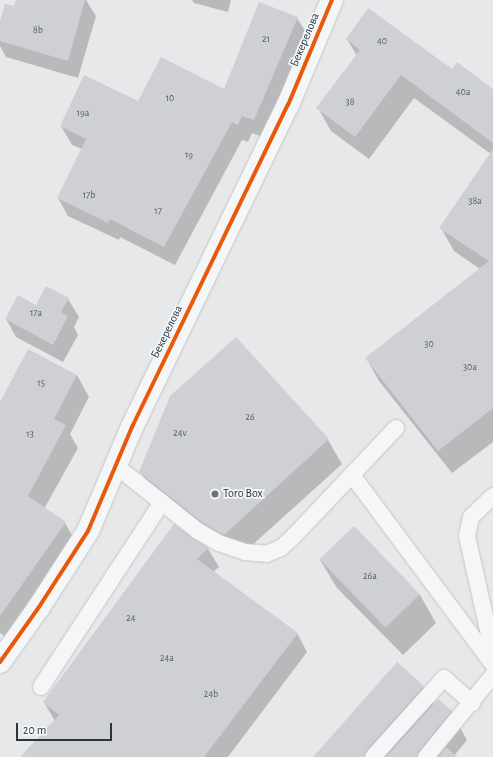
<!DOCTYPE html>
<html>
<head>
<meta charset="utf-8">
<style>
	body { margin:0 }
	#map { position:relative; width:493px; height:757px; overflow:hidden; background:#e6e8ea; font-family:"Alegreya Sans",sans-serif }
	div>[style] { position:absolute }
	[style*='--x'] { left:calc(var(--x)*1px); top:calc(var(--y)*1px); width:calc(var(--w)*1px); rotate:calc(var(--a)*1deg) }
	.shadow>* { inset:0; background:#0003 }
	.building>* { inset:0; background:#ced0d3; transform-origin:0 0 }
	.roads { filter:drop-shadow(0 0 1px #c4c6c8) drop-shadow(0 0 1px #c4c6c8) }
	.lane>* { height:16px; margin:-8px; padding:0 8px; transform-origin:8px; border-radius:8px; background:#f5f6f7 }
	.street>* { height:22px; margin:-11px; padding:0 11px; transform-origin:11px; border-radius:11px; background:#f5f6f7 }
	.cycleway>* { height:4px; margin:-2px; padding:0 2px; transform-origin:2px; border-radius:2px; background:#e8590c }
	.dots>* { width:11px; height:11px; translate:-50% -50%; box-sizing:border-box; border:2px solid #f4f6f9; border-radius:50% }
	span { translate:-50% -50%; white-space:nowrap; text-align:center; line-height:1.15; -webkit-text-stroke:3.5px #f4f6f9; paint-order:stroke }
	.number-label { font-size:10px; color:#545c69 }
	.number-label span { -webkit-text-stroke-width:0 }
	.street-label { font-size:12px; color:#2b3445 }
	.poi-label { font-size:12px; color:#2b3445 }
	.left { translate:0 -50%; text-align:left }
	.scale { position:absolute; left:16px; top:723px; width:96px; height:18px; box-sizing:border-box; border:2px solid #2b3445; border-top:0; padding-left:5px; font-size:12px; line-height:14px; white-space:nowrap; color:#2b3445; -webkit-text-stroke:3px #f4f6f9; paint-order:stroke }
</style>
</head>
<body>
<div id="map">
	<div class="shadow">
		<i style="clip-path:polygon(17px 0,86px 0,96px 16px,78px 78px,6px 57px,0 46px,0 24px,15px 7px)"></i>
		<i style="clip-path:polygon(192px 0,231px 0,228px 12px,194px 3px)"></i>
		<i style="clip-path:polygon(297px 18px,308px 36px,265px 138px,252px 133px,248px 142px,242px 140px,175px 265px,120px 237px,119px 240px,68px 216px,58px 198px,82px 149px,72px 145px,61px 126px,139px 102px,224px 91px)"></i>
		<i style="clip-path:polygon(347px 39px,452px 71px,493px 90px,493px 442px,452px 473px,379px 381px,366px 358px,480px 269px,454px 251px,441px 228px,491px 154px,414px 98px,369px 159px,331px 131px,318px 108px,357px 56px)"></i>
		<i style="clip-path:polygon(68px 299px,79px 317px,74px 327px,78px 335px,63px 362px,16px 337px,6px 319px,37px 306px)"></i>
		<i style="clip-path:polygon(236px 338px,328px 440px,342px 464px,238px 558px,218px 547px,155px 496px,141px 472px)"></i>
		<i style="clip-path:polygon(77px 375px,89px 397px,70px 434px,78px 448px,44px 509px,65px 523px,77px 544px,11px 640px,0 633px,0 404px)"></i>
		<i style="clip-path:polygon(174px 525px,208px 549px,219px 567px,213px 572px,297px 633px,307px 652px,228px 757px,22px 757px,55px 721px,44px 702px)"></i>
		<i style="clip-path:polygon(354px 528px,420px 595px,436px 623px,403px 655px,337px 588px,320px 560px)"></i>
		<i style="clip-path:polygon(423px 687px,434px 705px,451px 711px,467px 740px,454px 756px,456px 757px,314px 757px)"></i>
	</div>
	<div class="building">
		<i style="clip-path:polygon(16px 0,85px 0,68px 61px,0 41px,0 21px,5px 4px,14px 6px)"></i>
		<i style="clip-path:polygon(259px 2px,298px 17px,254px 120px,242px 116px,238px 125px,232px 122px,164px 247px,110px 219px,108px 223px,57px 198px,86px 139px,60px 126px,84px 75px,138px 101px,161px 57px,224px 89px)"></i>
		<i style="clip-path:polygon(368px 8px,452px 69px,457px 62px,493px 89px,493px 143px,401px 75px,355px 137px,316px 108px,360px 50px,346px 39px)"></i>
		<i style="clip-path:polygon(493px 149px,493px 408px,438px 451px,365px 358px,489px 261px,439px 228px)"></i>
		<i style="clip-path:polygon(46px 286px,69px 298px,61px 312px,68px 316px,53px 345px,5px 319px,18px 295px,36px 305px)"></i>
		<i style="clip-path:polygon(236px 337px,329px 439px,224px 535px,203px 523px,139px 472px,170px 396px)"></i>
		<i style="clip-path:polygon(28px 349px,77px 375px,54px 419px,66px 425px,28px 496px,66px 522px,0 616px,0 402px)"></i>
		<i style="clip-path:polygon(174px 524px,209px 548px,197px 559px,298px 633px,204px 757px,20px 757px,59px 715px,43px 702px)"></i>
		<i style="left:354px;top:526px;width:95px;height:48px;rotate:46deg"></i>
		<i style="clip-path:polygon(397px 662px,424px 686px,366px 751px,364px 757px,313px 757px)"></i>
		<i style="clip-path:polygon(438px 699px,452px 711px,419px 751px,417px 757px,386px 757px)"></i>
		<i style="clip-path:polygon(446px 747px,457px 757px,438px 757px)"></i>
	</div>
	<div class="roads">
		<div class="lane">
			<i style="--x:116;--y:466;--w:105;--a:38.4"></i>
			<i style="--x:198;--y:531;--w:24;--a:30"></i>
			<i style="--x:219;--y:543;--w:28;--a:19"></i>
			<i style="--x:245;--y:552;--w:21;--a:5"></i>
			<i style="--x:266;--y:554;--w:16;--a:-22"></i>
			<i style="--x:281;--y:548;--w:16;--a:-43"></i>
			<i style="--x:293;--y:537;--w:150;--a:-46.6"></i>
			<i style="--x:352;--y:475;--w:236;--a:53.3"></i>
			<i style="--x:493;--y:496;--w:30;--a:136"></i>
			<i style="--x:471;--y:517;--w:19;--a:102"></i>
			<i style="--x:467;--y:536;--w:119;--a:77.4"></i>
			<i style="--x:41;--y:687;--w:221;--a:-56.8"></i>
			<i style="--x:373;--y:757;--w:106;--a:-48.1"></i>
			<i style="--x:444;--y:678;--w:38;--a:42"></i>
			<i style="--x:426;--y:757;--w:106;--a:-50.7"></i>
		</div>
		<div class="street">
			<i style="--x:0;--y:662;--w:67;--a:-54.7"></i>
			<i style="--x:39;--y:607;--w:90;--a:-57.2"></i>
			<i style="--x:88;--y:531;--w:113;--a:-67.1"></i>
			<i style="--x:132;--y:427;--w:358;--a:-64.2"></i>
			<i style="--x:288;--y:105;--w:114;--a:-67.3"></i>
		</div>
	</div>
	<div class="cycleway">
		<i style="--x:0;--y:662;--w:67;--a:-54.7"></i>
		<i style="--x:39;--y:607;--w:90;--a:-57.2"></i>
		<i style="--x:88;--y:531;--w:113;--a:-67.1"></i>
		<i style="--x:132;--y:427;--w:358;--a:-64.2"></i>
		<i style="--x:288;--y:105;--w:114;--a:-67.3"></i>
	</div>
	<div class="dots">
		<i style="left:215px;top:494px;background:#6c737f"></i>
	</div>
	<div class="number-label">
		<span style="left:38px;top:31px">8b</span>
		<span style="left:266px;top:40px">21</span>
		<span style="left:382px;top:42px">40</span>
		<span style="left:463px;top:93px">40a</span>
		<span style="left:170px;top:99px">10</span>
		<span style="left:350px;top:103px">38</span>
		<span style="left:83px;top:114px">19a</span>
		<span style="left:189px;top:156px">19</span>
		<span style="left:89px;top:196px">17b</span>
		<span style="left:475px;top:202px">38a</span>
		<span style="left:158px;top:212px">17</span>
		<span style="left:36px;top:314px">17a</span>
		<span style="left:429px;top:345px">30</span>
		<span style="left:470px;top:368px">30a</span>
		<span style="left:41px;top:384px">15</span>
		<span style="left:250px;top:418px">26</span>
		<span style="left:180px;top:434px">24v</span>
		<span style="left:30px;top:435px">13</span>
		<span style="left:370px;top:577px">26a</span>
		<span style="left:131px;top:619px">24</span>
		<span style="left:167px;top:659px">24a</span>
		<span style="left:211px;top:695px">24b</span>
	</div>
	<div class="street-label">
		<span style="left:305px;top:40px;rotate:-67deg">Бекерелова</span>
		<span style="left:167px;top:332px;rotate:-64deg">Бекерелова</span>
	</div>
	<div class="poi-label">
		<span class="left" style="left:223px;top:494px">Toro Box</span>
	</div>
	<div class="scale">20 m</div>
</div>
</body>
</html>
